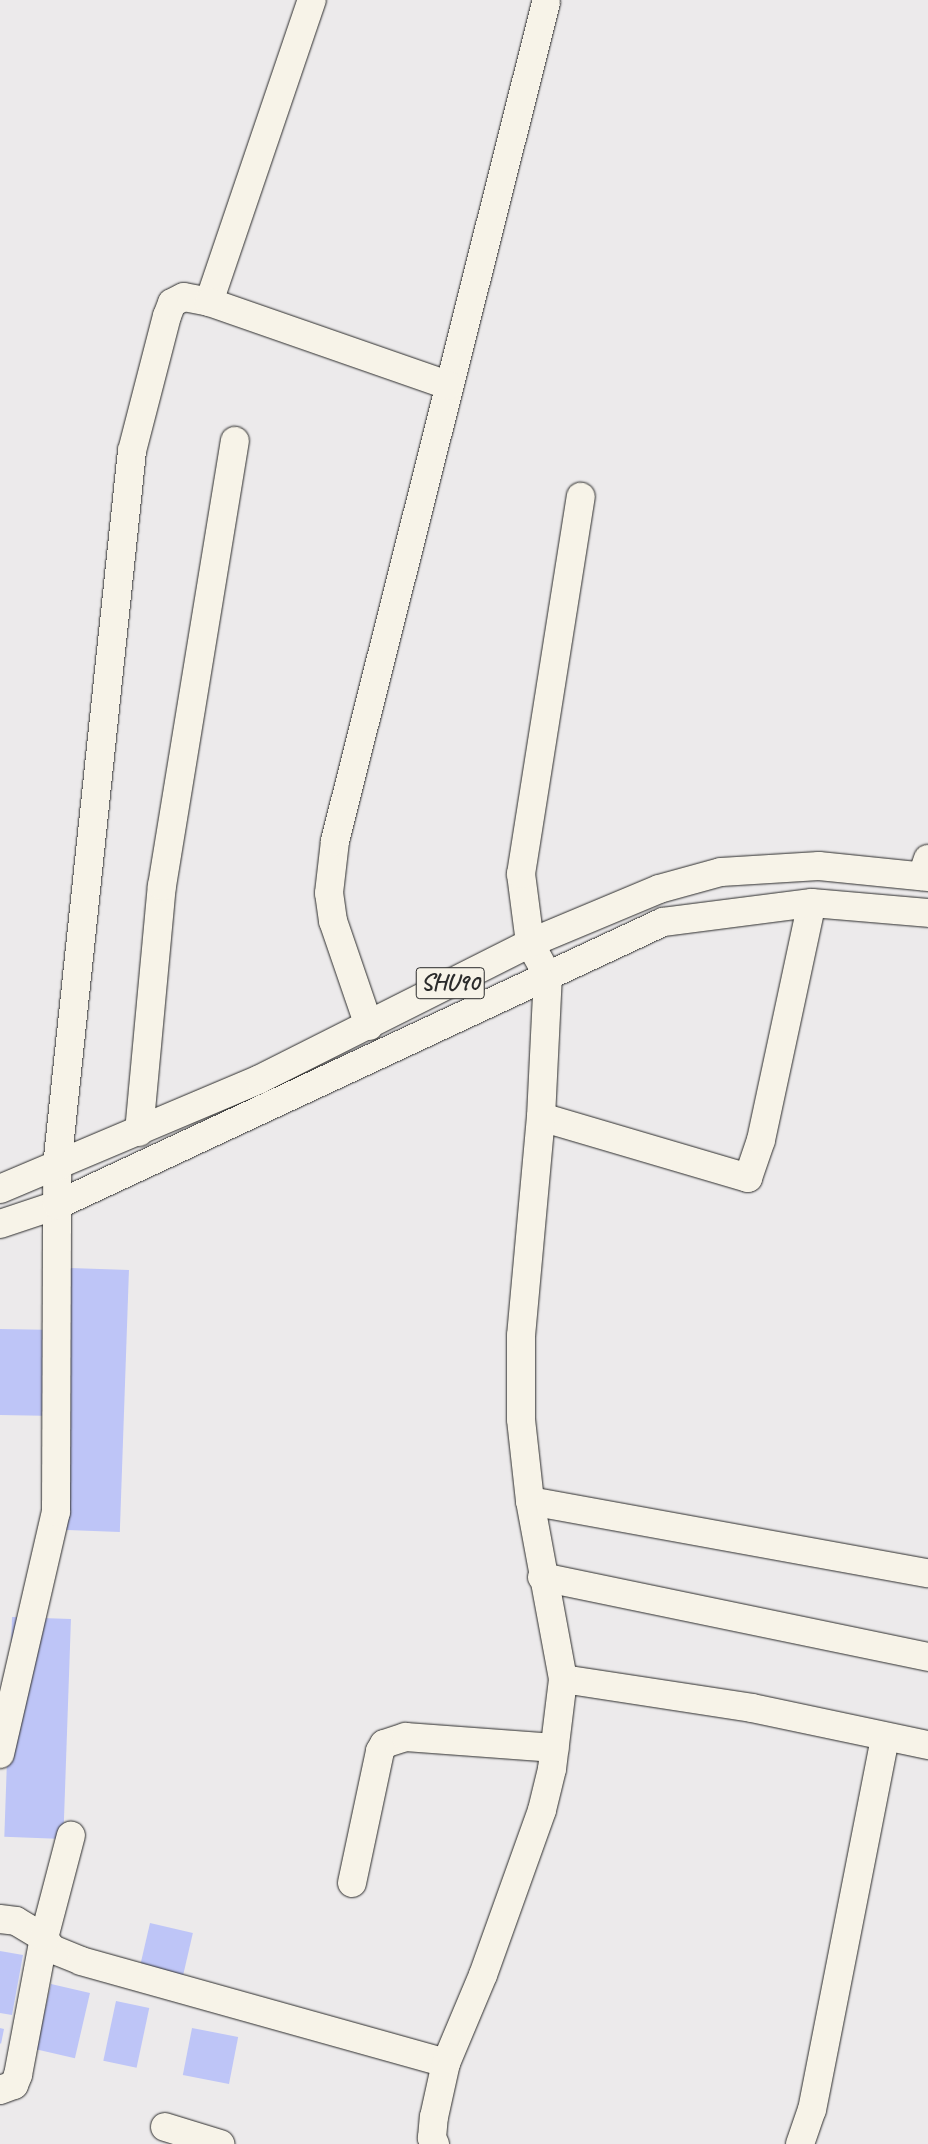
<!DOCTYPE html>
<html>
<head>
<meta charset="utf-8">
<style>
	body { margin:0 }
	#map { position:relative; width:928px; height:2144px; overflow:hidden; background:#eceaeb; font-family:Caveat,sans-serif }
	div>[style] { position:absolute }
	[style*='--x'] { left:calc(var(--x)*1px); top:calc(var(--y)*1px); width:calc(var(--w)*1px); rotate:calc(var(--a)*1deg) }
	.building>* { inset:0; background:#bec5f7; transform-origin:0 0 }
	.roads { filter:drop-shadow(0 0 1px #2b2b2b) drop-shadow(0 0 1px #2b2b2b) }
	.minor>* { height:28px; margin:-14px; padding:0 14px; transform-origin:14px; border-radius:14px; background:#f7f3e8 }
	.major>* { height:28px; margin:-14px; padding:0 14px; transform-origin:14px; border-radius:14px; background:#f7f3e8 }
	span { translate:-50% -50%; white-space:nowrap; text-align:center; line-height:1.15; -webkit-text-stroke:4px #f7f3e8; paint-order:stroke }
	.shield-label span { padding:1px 4px; background:#f7f3e8; border:1px solid; border-radius:4px; -webkit-text-stroke-width:0 }
	.shield-label { font-size:24px; color:#2b2b2b; font-weight:700 }
</style>
</head>
<body>
<div id="map">
	<div class="building">
		<i style="left:70px;top:1268px;width:59px;height:262px;rotate:2deg"></i>
		<i style="left:0;top:1329px;width:44px;height:86px;rotate:1deg"></i>
		<i style="left:12px;top:1617px;width:59px;height:220px;rotate:2deg"></i>
		<i style="left:150px;top:1923px;width:44px;height:49px;rotate:13deg"></i>
		<i style="clip-path:polygon(0 1951px,23px 1955px,12px 2015px,0 2013px)"></i>
		<i style="left:51px;top:1984px;width:40px;height:67px;rotate:13deg"></i>
		<i style="left:116px;top:2001px;width:34px;height:61px;rotate:12deg"></i>
		<i style="clip-path:polygon(0 2028px,4px 2029px,1px 2044px,0 2043px)"></i>
		<i style="left:192px;top:2028px;width:47px;height:48px;rotate:11deg"></i>
	</div>
	<div class="roads">
		<div class="minor">
			<i style="--x:209;--y:302;--w:319;--a:-71.2"></i>
			<i style="--x:922;--y:876;--w:18;--a:-71"></i>
			<i style="--x:369;--y:1026;--w:111;--a:-108.9"></i>
			<i style="--x:333;--y:921;--w:28;--a:-98"></i>
			<i style="--x:329;--y:893;--w:52;--a:-83.4"></i>
			<i style="--x:335;--y:841;--w:864;--a:-75.87"></i>
			<i style="--x:541;--y:1117;--w:216;--a:16.4"></i>
			<i style="--x:748;--y:1178;--w:40;--a:-71.1"></i>
			<i style="--x:761;--y:1140;--w:242;--a:-77.9"></i>
			<i style="--x:139;--y:1132;--w:247;--a:-84.7"></i>
			<i style="--x:162;--y:886;--w:451;--a:-80.7"></i>
			<i style="--x:530;--y:1501;--w:404;--a:10.3"></i>
			<i style="--x:542;--y:1577;--w:394;--a:11.7"></i>
			<i style="--x:563;--y:1679;--w:191;--a:8.7"></i>
			<i style="--x:752;--y:1708;--w:180;--a:11.9"></i>
			<i style="--x:0;--y:1754;--w:248;--a:-77"></i>
			<i style="--x:56;--y:1512;--w:345;--a:-89.8"></i>
			<i style="--x:57;--y:1167;--w:720;--a:-84.02"></i>
			<i style="--x:132;--y:451;--w:139;--a:-75.5"></i>
			<i style="--x:167;--y:316;--w:14;--a:-69"></i>
			<i style="--x:172;--y:303;--w:13;--a:-27"></i>
			<i style="--x:184;--y:297;--w:25;--a:11"></i>
			<i style="--x:209;--y:302;--w:253;--a:19.2"></i>
			<i style="--x:352;--y:1883;--w:135;--a:-78"></i>
			<i style="--x:380;--y:1751;--w:8;--a:-60"></i>
			<i style="--x:384;--y:1744;--w:23;--a:-18"></i>
			<i style="--x:406;--y:1737;--w:149;--a:4.2"></i>
			<i style="--x:0;--y:1919;--w:16;--a:7"></i>
			<i style="--x:16;--y:1921;--w:33;--a:31"></i>
			<i style="--x:44;--y:1938;--w:14;--a:54"></i>
			<i style="--x:52;--y:1949;--w:31;--a:22"></i>
			<i style="--x:81;--y:1961;--w:379;--a:15.6"></i>
			<i style="--x:0;--y:2090;--w:15;--a:-20"></i>
			<i style="--x:14;--y:2085;--w:11;--a:-68"></i>
			<i style="--x:18;--y:2075;--w:139;--a:-79.3"></i>
			<i style="--x:44;--y:1938;--w:106;--a:-75.3"></i>
			<i style="--x:165;--y:2127;--w:58;--a:17.2"></i>
			<i style="--x:435;--y:2144;--w:7;--a:-117"></i>
			<i style="--x:432;--y:2138;--w:21;--a:-85"></i>
			<i style="--x:434;--y:2117;--w:55;--a:-77.5"></i>
			<i style="--x:446;--y:2063;--w:95;--a:-67.2"></i>
			<i style="--x:483;--y:1975;--w:175;--a:-70.3"></i>
			<i style="--x:542;--y:1810;--w:42;--a:-76.3"></i>
			<i style="--x:552;--y:1769;--w:91;--a:-83"></i>
			<i style="--x:563;--y:1679;--w:181;--a:-100.5"></i>
			<i style="--x:530;--y:1501;--w:82;--a:-96.3"></i>
			<i style="--x:521;--y:1419;--w:83;--a:-90"></i>
			<i style="--x:521;--y:1336;--w:220;--a:-84.8"></i>
			<i style="--x:541;--y:1117;--w:141;--a:-87.2"></i>
			<i style="--x:548;--y:976;--w:38;--a:-119"></i>
			<i style="--x:530;--y:943;--w:70;--a:-97.4"></i>
			<i style="--x:521;--y:874;--w:382;--a:-81"></i>
			<i style="--x:800;--y:2144;--w:36;--a:-71"></i>
			<i style="--x:812;--y:2110;--w:379;--a:-78.9"></i>
		</div>
		<div class="major">
			<i style="--x:0;--y:1189;--w:282;--a:-22.9"></i>
			<i style="--x:260;--y:1079;--w:302;--a:-26.7"></i>
			<i style="--x:530;--y:943;--w:140;--a:-22.7"></i>
			<i style="--x:659;--y:889;--w:64;--a:-15.3"></i>
			<i style="--x:721;--y:872;--w:98;--a:-3.5"></i>
			<i style="--x:819;--y:866;--w:110;--a:5.8"></i>
			<i style="--x:0;--y:1224;--w:60;--a:-18.4"></i>
			<i style="--x:57;--y:1205;--w:669;--a:-25.03"></i>
			<i style="--x:663;--y:922;--w:150;--a:-7.3"></i>
			<i style="--x:812;--y:903;--w:116;--a:4.9"></i>
		</div>
	</div>
	<div class="shield-label">
		<span style="left:450px;top:983px">SHU90</span>
	</div>
</div>
</body>
</html>
